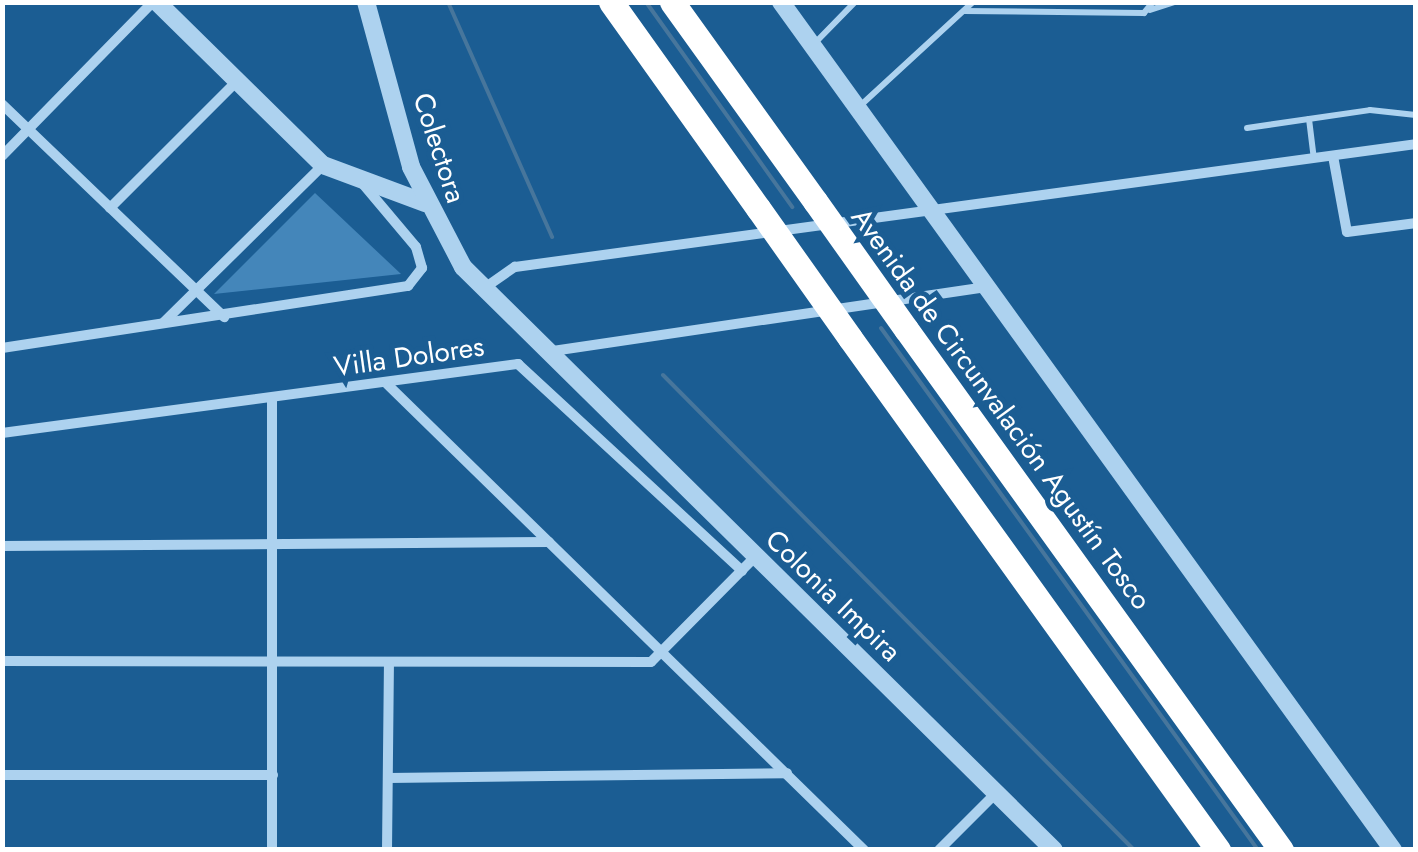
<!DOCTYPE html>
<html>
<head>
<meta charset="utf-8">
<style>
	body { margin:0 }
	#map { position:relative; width:1418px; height:852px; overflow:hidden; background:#1b5d93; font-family:Jost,sans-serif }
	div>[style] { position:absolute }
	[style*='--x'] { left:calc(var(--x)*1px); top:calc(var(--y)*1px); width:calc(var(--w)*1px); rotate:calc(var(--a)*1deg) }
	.stream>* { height:4px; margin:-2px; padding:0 2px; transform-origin:2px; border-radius:2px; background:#47769c }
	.building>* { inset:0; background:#4486ba }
	.service>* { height:6px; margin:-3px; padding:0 3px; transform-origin:3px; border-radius:3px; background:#add2ef }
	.minor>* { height:10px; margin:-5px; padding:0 5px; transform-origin:5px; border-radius:5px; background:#add2ef }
	.tertiary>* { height:18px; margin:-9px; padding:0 9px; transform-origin:9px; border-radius:9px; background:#add2ef }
	.motorway>* { height:25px; margin:-12.5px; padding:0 12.5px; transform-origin:12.5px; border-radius:12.5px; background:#fff }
	.motorway-bridge>* { height:25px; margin:-12.5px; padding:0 12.5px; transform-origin:12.5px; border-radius:12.5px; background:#fff }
	span { translate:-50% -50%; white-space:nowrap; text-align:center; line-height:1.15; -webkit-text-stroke:10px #1b5d93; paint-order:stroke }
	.street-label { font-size:28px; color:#fff }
	.frame { position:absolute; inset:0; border:5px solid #fff; pointer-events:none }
</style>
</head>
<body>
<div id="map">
	<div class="stream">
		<i style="--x:448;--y:2;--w:257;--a:66.1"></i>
		<i style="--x:646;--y:2;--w:252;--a:54.5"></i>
		<i style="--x:881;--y:328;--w:644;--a:54.16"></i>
		<i style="--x:663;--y:375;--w:669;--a:45.24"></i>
	</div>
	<div class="building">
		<i style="clip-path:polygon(315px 193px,401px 274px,214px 294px)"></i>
	</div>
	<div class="service">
		<i style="--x:1150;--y:10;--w:26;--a:-18"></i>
		<i style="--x:964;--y:11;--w:180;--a:0.6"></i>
		<i style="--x:1144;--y:13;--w:14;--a:-51"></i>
		<i style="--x:813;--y:45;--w:60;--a:-45.7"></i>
		<i style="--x:861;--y:105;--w:152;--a:-42.6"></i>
		<i style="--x:1309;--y:119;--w:38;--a:83"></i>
		<i style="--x:1247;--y:128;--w:124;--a:-8.3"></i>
		<i style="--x:1370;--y:110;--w:46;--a:6.2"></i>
	</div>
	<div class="minor">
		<i style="--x:2;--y:104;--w:308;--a:43.8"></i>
		<i style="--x:2;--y:156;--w:216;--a:-45.6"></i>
		<i style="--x:1333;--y:156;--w:77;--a:79.6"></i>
		<i style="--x:1347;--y:232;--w:70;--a:-7.4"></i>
		<i style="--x:110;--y:208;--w:180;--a:-45"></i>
		<i style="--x:483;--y:289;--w:39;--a:-35"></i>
		<i style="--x:515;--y:267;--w:909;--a:-7.77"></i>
		<i style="--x:164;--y:322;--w:223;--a:-44.6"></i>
		<i style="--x:2;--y:348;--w:411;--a:-8.7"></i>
		<i style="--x:408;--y:286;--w:23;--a:-52"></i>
		<i style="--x:422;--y:268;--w:22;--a:-106"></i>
		<i style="--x:416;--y:247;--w:82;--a:-130.1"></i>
		<i style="--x:546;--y:352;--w:440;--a:-8.4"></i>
		<i style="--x:387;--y:384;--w:667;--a:44.33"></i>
		<i style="--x:272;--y:398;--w:452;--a:90"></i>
		<i style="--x:2;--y:433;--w:521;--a:-7.62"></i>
		<i style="--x:518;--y:364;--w:305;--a:42.7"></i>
		<i style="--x:2;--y:546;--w:547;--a:-0.42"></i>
		<i style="--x:2;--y:661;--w:649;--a:0.09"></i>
		<i style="--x:651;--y:662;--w:146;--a:-45.3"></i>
		<i style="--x:2;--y:775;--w:271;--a:0"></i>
		<i style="--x:388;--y:778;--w:399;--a:-0.7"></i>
		<i style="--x:387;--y:850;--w:188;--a:-89.4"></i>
		<i style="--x:939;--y:850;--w:81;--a:-45"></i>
	</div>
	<div class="tertiary">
		<i style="--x:157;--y:2;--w:233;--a:44.5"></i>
		<i style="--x:323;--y:165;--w:109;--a:20.4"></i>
		<i style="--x:366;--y:2;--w:171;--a:74.7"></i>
		<i style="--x:411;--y:167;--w:113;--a:62.5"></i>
		<i style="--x:463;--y:267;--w:830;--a:44.61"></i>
		<i style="--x:781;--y:2;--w:1046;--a:54.18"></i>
	</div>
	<div class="motorway">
		<i style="--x:611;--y:2;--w:253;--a:54.5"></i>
		<i style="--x:672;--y:2;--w:245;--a:54.3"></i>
		<i style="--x:906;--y:329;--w:642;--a:54.25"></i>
		<i style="--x:850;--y:338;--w:631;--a:54.29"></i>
	</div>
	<div class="motorway-bridge">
		<i style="--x:815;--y:201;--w:157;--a:54.6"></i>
		<i style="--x:758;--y:208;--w:159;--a:54.7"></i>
	</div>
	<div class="street-label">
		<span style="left:439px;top:148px;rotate:72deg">Colectora</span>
		<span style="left:409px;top:357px;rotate:-8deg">Villa Dolores</span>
		<span style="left:1001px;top:409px;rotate:54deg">Avenida de Circunvalación Agustín Tosco</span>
		<span style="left:833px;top:596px;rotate:44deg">Colonia Impira</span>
	</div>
	<div class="frame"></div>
</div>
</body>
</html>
